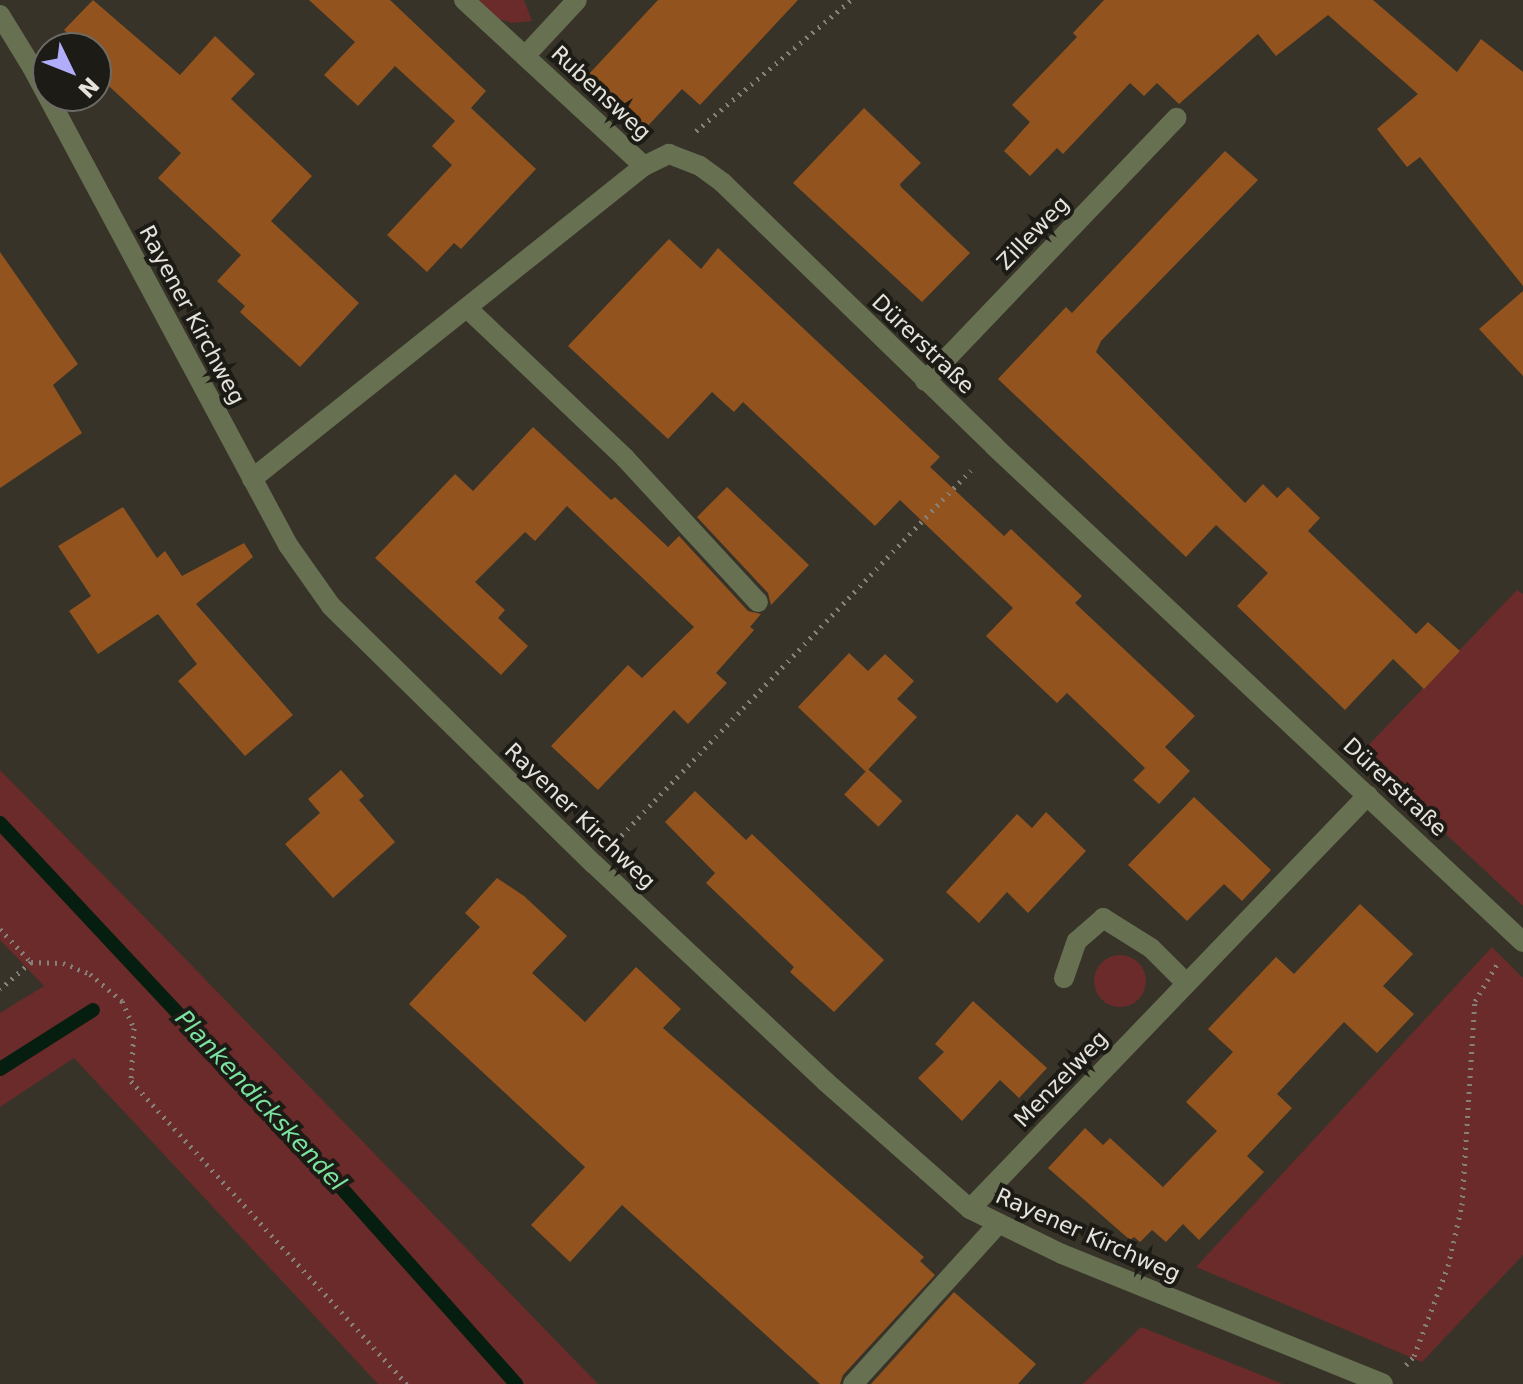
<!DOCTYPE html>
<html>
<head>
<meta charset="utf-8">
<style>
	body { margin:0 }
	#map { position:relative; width:1523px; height:1384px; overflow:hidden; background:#373328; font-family:"DejaVu Sans",sans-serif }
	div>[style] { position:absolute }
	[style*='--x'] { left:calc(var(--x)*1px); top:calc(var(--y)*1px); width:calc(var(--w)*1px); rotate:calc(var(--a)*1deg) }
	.green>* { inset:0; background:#6a2b2a }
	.round { border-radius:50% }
	.stream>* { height:14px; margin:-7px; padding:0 7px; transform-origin:7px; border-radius:7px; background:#061e0f }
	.building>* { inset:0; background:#93531e; transform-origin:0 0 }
	.path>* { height:5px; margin-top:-2.5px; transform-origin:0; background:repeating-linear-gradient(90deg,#858178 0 2px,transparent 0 8px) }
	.service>* { height:20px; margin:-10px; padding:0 10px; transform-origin:10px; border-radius:10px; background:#677051 }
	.minor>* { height:20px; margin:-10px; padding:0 10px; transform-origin:10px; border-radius:10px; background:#677051 }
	span { translate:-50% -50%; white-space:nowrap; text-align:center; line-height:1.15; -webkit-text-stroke:8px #1d1b16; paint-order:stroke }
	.street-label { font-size:22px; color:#e6e3dc }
	.water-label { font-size:24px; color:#7ae39f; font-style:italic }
	.north { position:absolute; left:32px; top:32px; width:80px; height:80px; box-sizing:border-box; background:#1d1b16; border:2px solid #6d6b65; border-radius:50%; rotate:133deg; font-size:22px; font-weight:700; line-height:32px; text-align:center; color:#e6e3dc }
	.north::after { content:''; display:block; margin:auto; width:28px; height:36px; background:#b1adfa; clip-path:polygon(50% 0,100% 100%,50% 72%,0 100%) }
</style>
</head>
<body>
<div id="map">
	<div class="green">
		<i style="clip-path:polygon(475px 0,524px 0,532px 21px,512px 23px,495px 18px)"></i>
		<i style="clip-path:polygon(1517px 590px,1523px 594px,1523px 906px,1360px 754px)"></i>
		<i style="clip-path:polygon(0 770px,167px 940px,598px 1384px,378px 1384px,74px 1058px,0 1107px,0 1013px,44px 986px,0 940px)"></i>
		<i style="clip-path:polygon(1492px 947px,1523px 978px,1523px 1255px,1422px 1362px,1196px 1267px)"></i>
		<i class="round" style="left:1094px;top:955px;width:52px;height:52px"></i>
		<i style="clip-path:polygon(1141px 1327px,1283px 1384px,1083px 1384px)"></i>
	</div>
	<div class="stream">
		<i style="--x:0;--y:823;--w:507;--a:46.92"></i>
		<i style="--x:346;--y:1193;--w:256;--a:48.3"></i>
		<i style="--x:0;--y:1069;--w:110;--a:-32.4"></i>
	</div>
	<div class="building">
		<i style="clip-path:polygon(93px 0,180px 75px,215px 36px,255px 74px,231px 99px,312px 176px,271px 221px,359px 303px,300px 367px,240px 312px,245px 306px,217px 281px,241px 255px,158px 178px,181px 153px,97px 75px,103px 68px,96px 61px,96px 48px,83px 48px,64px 30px)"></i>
		<i style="clip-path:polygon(309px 0,390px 0,486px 91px,471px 108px,536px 169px,461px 249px,454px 243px,427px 272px,387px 235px,452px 165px,432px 146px,455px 121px,395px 66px,358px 106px,324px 75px,355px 42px)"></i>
		<i style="clip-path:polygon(658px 0,798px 0,700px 105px,682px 89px,646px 128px,588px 75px)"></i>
		<i style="clip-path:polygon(1104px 0,1373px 0,1457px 72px,1481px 39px,1523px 72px,1523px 286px,1420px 157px,1407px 167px,1377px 129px,1418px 94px,1328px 15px,1276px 56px,1258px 34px,1179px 104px,1157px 83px,1144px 96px,1130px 83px,1063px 154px,1057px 148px,1030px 176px,1004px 151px,1030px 122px,1012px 105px,1077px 37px,1073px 33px)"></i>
		<i style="clip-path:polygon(864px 108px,921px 163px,900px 184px,901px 187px,970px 253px,922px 302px,793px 183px)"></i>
		<i style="clip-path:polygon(1225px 151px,1258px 180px,1101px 341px,1096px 352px,1245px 503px,1263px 484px,1277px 498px,1288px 487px,1320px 518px,1308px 531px,1416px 634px,1428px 622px,1460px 651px,1424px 689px,1393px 659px,1345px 710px,1237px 606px,1268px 573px,1216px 525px,1186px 557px,998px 379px,1066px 307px,1072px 313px)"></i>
		<i style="clip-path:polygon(669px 239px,701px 269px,718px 248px,940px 457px,930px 467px,1004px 536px,1011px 529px,1082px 596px,1075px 603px,1195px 716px,1165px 747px,1190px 771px,1159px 804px,1133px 780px,1145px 768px,1067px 693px,1057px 703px,986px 636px,1013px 608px,900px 500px,875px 526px,743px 402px,734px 412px,712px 392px,668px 439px,568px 346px)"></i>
		<i style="clip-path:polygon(0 252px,78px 364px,53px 385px,82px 433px,0 488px)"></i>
		<i style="clip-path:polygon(1523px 291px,1523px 376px,1479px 329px)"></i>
		<i style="clip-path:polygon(533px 427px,611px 500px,615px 497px,668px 547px,679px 536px,748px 611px,761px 614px,750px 627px,754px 630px,716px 673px,727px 683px,688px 724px,674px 710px,598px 790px,551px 746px,628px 665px,642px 678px,694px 627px,567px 506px,535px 541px,525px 532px,475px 582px,505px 610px,498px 618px,528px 646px,501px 675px,375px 558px,455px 474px,473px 491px)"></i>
		<i style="clip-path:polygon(727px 487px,809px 565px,771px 605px,768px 593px,697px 517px)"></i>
		<i style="clip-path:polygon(123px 507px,157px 558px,165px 551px,182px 576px,244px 543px,253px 557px,196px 604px,293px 715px,245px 756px,178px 681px,197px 664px,158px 614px,98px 654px,69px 611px,91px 596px,58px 546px)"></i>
		<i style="clip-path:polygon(849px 653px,868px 671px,885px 654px,914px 681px,897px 699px,917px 717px,866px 772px,798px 707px)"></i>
		<i style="left:868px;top:769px;width:47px;height:35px;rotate:43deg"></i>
		<i style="clip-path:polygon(341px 770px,364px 796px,359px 800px,395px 842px,333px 898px,285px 844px,320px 813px,308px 799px)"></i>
		<i style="clip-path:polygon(695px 791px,746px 840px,752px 834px,884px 960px,834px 1012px,790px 972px,794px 967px,706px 883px,715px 873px,665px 822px)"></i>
		<i style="clip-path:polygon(1194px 797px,1271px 870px,1242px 901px,1224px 884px,1187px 921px,1128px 865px)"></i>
		<i style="clip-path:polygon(1046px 812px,1086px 851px,1028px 913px,1007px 892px,979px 923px,946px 892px,1017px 814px,1032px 828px)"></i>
		<i style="clip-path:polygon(497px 878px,524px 896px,567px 936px,532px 973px,585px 1022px,636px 967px,681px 1009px,663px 1028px,924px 1257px,920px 1261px,935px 1275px,843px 1375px,840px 1384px,820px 1384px,622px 1205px,570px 1262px,531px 1225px,585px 1167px,409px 1004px,480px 927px,465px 913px)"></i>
		<i style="clip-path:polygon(1360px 904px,1413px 954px,1383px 986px,1414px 1014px,1377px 1053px,1344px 1022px,1277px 1094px,1292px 1108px,1247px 1156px,1264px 1172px,1199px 1240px,1183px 1224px,1166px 1242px,1152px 1230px,1140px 1242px,1134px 1237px,1130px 1240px,1048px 1168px,1085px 1128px,1103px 1145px,1110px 1138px,1163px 1187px,1217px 1131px,1186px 1102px,1233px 1052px,1208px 1029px,1276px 957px,1294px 974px)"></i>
		<i style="clip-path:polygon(973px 1001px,1047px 1068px,1019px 1098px,1000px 1080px,962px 1121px,918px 1078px,944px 1052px,935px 1044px)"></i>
		<i style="clip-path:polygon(954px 1292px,1036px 1364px,1018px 1384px,871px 1384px)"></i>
	</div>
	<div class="path">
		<i style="--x:696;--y:131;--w:203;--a:-40.2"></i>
		<i style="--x:616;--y:841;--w:513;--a:-46.26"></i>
		<i style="--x:0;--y:929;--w:45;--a:46.8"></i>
		<i style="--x:31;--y:962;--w:41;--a:138.9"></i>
		<i style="--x:31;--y:962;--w:32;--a:2"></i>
		<i style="--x:63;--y:963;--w:29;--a:22"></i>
		<i style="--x:90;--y:974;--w:42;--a:40.2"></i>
		<i style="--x:122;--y:1001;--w:30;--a:66"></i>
		<i style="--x:134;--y:1028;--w:53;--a:93.2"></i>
		<i style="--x:131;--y:1081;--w:410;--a:47.7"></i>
		<i style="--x:1406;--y:1365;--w:12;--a:-48"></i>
		<i style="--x:1414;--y:1356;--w:96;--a:-69.3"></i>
		<i style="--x:1448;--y:1266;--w:63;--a:-77.1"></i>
		<i style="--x:1462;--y:1205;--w:204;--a:-86.4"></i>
		<i style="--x:1475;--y:1001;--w:47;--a:-59"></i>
	</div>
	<div class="service">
		<i style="--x:467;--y:308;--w:218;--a:43.5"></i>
		<i style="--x:625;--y:458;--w:196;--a:47.3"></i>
		<i style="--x:853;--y:1384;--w:217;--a:-47.8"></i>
	</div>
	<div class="minor">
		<i style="--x:464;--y:0;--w:245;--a:42.7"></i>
		<i style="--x:0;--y:15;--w:61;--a:58.4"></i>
		<i style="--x:32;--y:67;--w:542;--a:61.83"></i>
		<i style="--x:288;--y:545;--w:75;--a:54.8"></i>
		<i style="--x:331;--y:606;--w:368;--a:44.5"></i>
		<i style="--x:594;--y:864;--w:318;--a:43.2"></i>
		<i style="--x:826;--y:1082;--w:192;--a:41.4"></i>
		<i style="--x:970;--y:1209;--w:102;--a:26.1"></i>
		<i style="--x:1062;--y:1254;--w:346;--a:22"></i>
		<i style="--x:525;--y:56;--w:76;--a:-47.1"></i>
		<i style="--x:925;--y:381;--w:364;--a:-46.3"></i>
		<i style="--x:252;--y:479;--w:502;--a:-38.61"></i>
		<i style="--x:644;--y:166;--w:28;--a:-26"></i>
		<i style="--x:669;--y:154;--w:33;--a:21"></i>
		<i style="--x:700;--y:166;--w:29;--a:36"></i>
		<i style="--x:723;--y:183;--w:378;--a:44.1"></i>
		<i style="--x:994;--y:446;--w:725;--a:43.16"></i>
		<i style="--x:1064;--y:978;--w:39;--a:-71"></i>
		<i style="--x:1077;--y:941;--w:35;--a:-41"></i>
		<i style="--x:1103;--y:918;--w:57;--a:32"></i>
		<i style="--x:1151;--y:948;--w:49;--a:45"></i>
		<i style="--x:970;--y:1209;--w:574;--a:-46.13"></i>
	</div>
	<div class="street-label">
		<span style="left:601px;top:93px;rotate:43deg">Rubensweg</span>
		<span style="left:1033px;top:233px;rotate:-46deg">Zilleweg</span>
		<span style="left:192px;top:315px;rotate:62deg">Rayener Kirchweg</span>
		<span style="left:923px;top:344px;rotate:44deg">Dürerstraße</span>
		<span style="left:1395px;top:787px;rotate:43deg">Dürerstraße</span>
		<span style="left:580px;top:816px;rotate:44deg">Rayener Kirchweg</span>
		<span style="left:1061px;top:1079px;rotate:-46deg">Menzelweg</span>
		<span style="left:1088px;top:1235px;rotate:24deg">Rayener Kirchweg</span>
	</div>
	<div class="water-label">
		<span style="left:260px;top:1101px;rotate:47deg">Plankendickskendel</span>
	</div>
	<div class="north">N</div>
</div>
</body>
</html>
